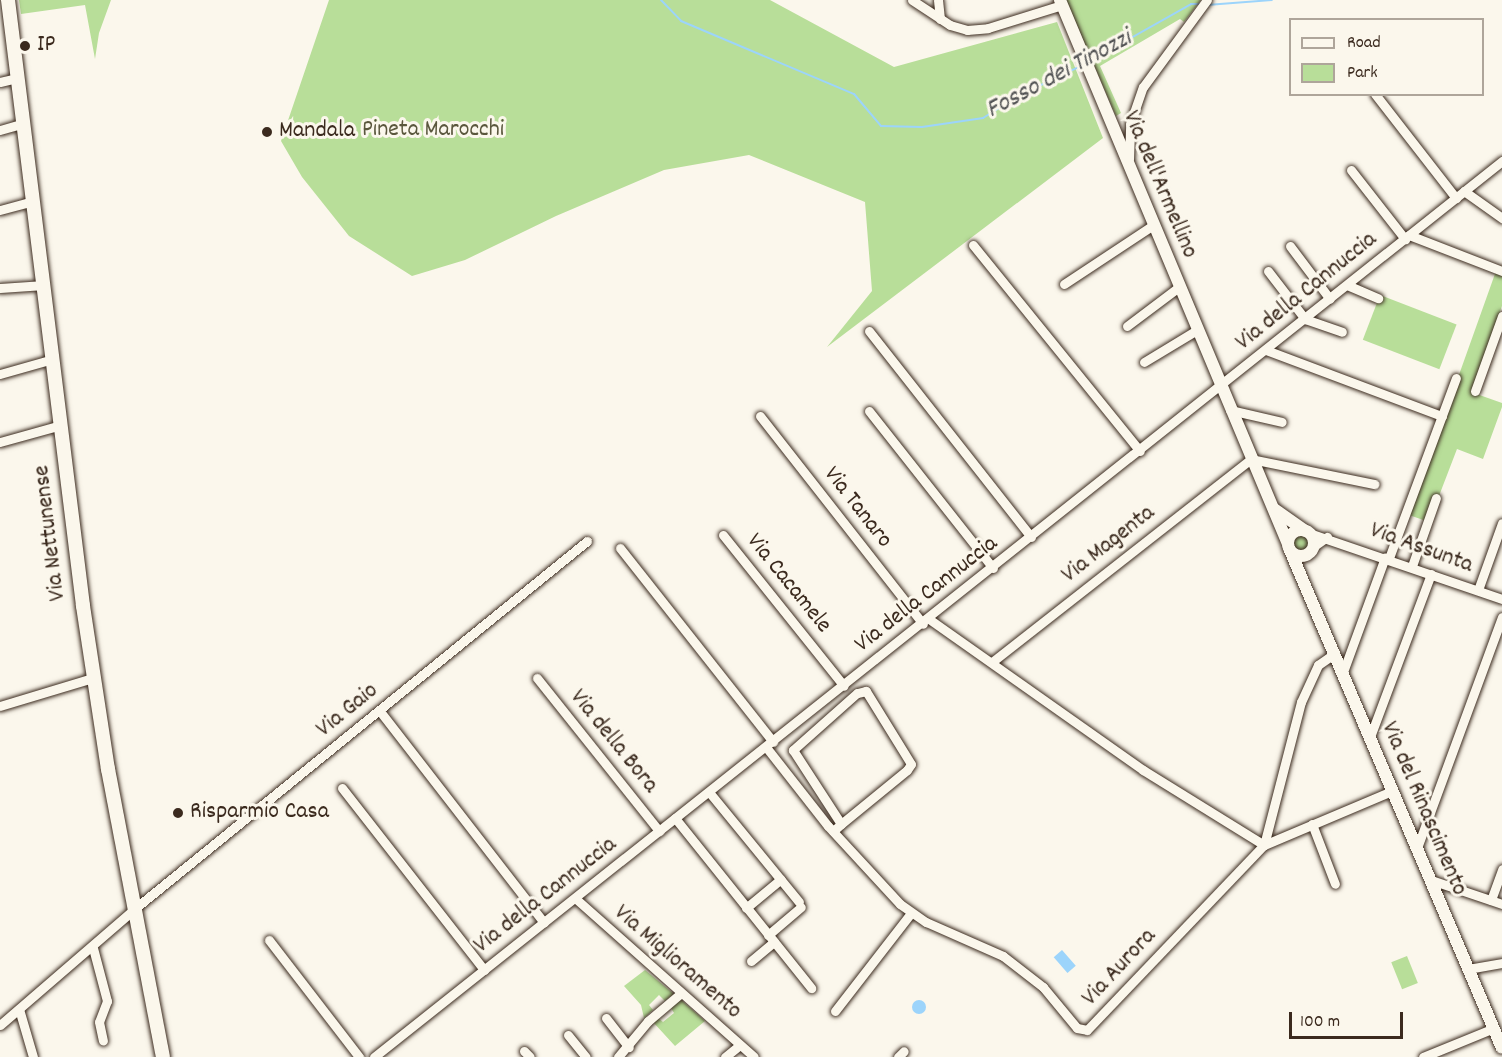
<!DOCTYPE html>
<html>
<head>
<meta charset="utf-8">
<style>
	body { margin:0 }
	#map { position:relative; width:1502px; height:1057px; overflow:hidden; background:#fbf7ec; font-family:Dekko,sans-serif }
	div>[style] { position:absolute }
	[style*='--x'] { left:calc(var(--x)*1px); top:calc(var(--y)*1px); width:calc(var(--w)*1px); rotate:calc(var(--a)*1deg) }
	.green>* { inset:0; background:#b8de99; transform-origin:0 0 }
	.round { border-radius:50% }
	.water>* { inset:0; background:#9cd4fb; transform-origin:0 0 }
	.stream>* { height:2px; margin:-1px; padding:0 1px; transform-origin:1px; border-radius:1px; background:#9cd4fb }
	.roads { filter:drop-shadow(0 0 2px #3b2a1e) drop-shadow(0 0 2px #3b2a1e) }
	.street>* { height:9px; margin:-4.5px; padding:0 4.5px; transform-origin:4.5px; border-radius:4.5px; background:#fbf7ec }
	.secondary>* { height:12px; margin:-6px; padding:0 6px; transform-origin:6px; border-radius:6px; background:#fbf7ec }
	.secondary>.ring { margin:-6px; padding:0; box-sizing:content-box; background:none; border:12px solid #fbf7ec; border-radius:50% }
	.primary>* { height:14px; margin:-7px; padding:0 7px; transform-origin:7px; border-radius:7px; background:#fbf7ec }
	.dots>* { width:16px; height:16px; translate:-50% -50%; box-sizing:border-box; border:3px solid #fbf7ec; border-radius:50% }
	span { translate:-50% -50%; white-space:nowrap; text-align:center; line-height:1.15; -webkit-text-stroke:6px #fbf7ec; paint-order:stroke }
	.poi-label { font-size:24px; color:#3b2a1e }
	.left { translate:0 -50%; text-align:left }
	.park-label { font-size:24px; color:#5a573d }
	.street-label { font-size:24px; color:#3b2a1e }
	.water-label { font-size:26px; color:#535455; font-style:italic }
	.legend { position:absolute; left:1289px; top:18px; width:195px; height:78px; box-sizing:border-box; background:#fbf7ec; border:2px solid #aea59a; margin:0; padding:8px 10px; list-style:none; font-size:18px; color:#3b2a1e }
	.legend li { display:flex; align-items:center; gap:12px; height:30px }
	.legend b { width:30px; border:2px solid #aea59a }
	.scale { position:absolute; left:1289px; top:1012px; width:114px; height:27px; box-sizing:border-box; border:3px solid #3b2a1e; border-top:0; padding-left:8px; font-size:18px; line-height:21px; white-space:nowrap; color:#3b2a1e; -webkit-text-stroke:4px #fbf7ec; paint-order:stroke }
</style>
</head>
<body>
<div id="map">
	<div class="green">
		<i style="clip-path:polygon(19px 0,111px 0,99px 33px,95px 59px,85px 5px,21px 14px)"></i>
		<i style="clip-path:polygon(329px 0,770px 0,894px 67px,1057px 22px,1103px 138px,827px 347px,872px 291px,865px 202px,749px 155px,664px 170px,556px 216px,465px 260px,412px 276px,349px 236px,302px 177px,281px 141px)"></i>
		<i style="clip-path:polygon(1066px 0,1201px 0,1184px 22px,1180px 19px,1100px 66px,1121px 113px,1116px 116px)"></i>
		<i style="clip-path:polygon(1496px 271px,1502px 273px,1502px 306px,1471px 392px,1502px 403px,1502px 407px,1483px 459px,1457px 449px,1429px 522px,1409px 515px)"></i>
		<i style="left:1380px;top:295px;width:82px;height:48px;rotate:21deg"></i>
		<i class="round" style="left:1293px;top:534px;width:16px;height:16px"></i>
		<i style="left:1407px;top:956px;width:29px;height:17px;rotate:68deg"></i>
		<i style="clip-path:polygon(645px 970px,674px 994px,665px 1001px,659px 995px,649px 1005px,653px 1010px,644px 1018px,641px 1005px,624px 986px)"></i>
		<i style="clip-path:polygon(680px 999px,705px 1021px,675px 1046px,653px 1022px,658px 1018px,663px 1022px,674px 1013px,671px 1008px)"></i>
	</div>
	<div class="water">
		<i style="left:1062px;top:950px;width:21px;height:11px;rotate:49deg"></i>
		<i class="round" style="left:912px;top:1000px;width:14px;height:14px"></i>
	</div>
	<div class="stream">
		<i style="--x:661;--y:0;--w:29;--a:46"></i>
		<i style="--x:681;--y:21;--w:188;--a:22.9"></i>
		<i style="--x:854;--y:94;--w:42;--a:49.8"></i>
		<i style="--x:881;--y:126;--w:41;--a:1.4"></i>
		<i style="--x:922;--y:127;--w:62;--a:-8.4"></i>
		<i style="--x:983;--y:118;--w:44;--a:-31.9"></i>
		<i style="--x:1020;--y:95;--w:70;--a:-25.5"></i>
		<i style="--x:1207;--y:5;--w:65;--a:-4.4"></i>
		<i style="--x:1090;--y:61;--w:116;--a:-29.4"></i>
		<i style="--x:1191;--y:4;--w:10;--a:0"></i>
	</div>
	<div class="roads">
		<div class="street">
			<i style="--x:912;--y:0;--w:45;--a:33.3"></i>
			<i style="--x:950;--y:25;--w:18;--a:16"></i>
			<i style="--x:967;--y:30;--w:21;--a:-5"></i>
			<i style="--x:988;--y:28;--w:77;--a:-17.3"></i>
			<i style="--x:938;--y:0;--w:19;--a:84"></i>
			<i style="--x:0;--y:82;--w:18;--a:-13"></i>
			<i style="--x:1375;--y:94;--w:132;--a:52.1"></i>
			<i style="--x:0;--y:130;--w:25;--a:-16"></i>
			<i style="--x:1129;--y:159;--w:35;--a:-88"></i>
			<i style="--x:1130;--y:124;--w:39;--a:-71"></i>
			<i style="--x:1143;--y:87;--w:108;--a:-53.7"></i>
			<i style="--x:1351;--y:170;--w:88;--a:52"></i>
			<i style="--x:1464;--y:191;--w:47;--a:35.4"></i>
			<i style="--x:0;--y:210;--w:35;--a:-15"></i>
			<i style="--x:1409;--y:235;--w:100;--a:21.2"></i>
			<i style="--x:973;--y:245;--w:265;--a:51"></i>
			<i style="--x:1290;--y:246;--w:66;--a:53"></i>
			<i style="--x:1268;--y:271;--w:61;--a:52.4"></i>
			<i style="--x:1305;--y:319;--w:39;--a:19"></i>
			<i style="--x:1064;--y:284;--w:107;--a:-33.5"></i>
			<i style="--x:1347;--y:285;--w:34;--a:23"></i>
			<i style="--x:0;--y:288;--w:44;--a:-3.9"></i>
			<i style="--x:1127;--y:326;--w:65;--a:-36.9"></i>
			<i style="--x:869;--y:331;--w:262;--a:51.8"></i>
			<i style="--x:1266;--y:350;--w:188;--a:20.6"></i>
			<i style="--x:1144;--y:362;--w:62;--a:-31.1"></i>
			<i style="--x:0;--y:374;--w:55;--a:-15.8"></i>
			<i style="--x:1475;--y:391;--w:80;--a:-70.2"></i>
			<i style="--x:1230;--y:410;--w:53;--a:13"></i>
			<i style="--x:869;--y:411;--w:200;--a:51.7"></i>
			<i style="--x:760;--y:416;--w:264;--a:51.9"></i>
			<i style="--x:0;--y:442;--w:63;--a:-15.6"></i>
			<i style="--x:1309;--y:533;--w:204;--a:18.9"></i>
			<i style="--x:723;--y:535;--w:193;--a:51.3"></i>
			<i style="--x:1314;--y:546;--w:16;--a:-35"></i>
			<i style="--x:620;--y:548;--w:247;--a:51.7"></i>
			<i style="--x:1389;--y:558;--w:192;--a:-69.6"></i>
			<i style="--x:1412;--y:566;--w:72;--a:-70.6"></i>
			<i style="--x:1478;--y:590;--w:71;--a:-70.3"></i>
			<i style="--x:929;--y:619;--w:262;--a:35.2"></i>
			<i style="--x:1143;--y:770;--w:142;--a:31.8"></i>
			<i style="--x:992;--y:662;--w:329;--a:-38.1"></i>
			<i style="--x:1251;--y:459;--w:126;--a:11.5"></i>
			<i style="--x:1343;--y:672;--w:122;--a:-69.9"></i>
			<i style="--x:537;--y:678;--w:196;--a:51.4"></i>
			<i style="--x:0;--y:706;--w:97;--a:-16.8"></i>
			<i style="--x:379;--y:710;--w:269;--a:52.2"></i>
			<i style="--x:1370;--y:737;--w:174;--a:-69.5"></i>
			<i style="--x:766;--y:747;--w:100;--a:51.9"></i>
			<i style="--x:828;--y:826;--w:106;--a:47.3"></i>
			<i style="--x:900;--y:904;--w:32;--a:35"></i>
			<i style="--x:926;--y:922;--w:84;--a:23.8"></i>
			<i style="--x:1003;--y:956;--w:51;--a:37.8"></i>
			<i style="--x:1043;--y:987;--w:53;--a:50.3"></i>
			<i style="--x:1077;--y:1028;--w:10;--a:11"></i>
			<i style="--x:1087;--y:1030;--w:256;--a:-46.3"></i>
			<i style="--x:1264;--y:845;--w:148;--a:-75.5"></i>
			<i style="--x:1301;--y:702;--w:41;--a:-65.3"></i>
			<i style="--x:1318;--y:665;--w:21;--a:-35"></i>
			<i style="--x:342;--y:788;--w:231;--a:52"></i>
			<i style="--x:709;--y:792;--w:142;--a:50.7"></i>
			<i style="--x:675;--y:818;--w:218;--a:51.3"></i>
			<i style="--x:1312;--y:824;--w:64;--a:69"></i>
			<i style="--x:833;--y:831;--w:11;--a:-41"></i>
			<i style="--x:841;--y:824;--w:85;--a:-39.3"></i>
			<i style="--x:907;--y:770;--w:7;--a:-56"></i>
			<i style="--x:911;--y:764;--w:86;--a:-121.7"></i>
			<i style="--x:866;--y:691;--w:9;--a:167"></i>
			<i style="--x:857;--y:693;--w:86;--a:138.3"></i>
			<i style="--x:793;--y:750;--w:88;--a:57"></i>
			<i style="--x:1264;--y:845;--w:139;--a:-22.9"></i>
			<i style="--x:1417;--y:848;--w:246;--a:-69.8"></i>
			<i style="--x:1431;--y:880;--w:75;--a:18.7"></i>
			<i style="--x:575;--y:898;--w:239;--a:41.6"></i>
			<i style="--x:1491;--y:900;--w:33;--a:-70"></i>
			<i style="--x:746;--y:908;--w:45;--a:-39.6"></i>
			<i style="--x:768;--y:935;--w:43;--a:-40.3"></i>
			<i style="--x:269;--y:940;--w:148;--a:52.4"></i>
			<i style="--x:93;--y:948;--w:55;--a:75.2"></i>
			<i style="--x:107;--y:1001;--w:22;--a:111"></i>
			<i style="--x:99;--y:1022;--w:19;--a:78"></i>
			<i style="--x:751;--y:961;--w:30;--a:-40"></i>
			<i style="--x:1468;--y:969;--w:35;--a:-10"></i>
			<i style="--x:19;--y:1009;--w:50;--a:73.7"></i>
			<i style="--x:835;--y:1011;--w:124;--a:-52.2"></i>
			<i style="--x:606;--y:1018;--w:37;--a:52"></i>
			<i style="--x:0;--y:1025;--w:176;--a:-40.8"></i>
			<i style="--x:133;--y:910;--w:585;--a:-39.1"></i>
			<i style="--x:568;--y:1035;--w:28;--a:51"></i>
			<i style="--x:524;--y:1051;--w:8;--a:45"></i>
			<i style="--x:374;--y:1057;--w:1441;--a:-38.46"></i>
			<i style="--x:618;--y:1057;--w:47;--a:-50.2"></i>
			<i style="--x:648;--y:1021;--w:42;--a:-40.2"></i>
			<i style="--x:725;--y:1057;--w:19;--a:-39"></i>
			<i style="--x:898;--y:1057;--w:8;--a:-45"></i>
			<i style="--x:1423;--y:1057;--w:77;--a:-22.2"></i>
		</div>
		<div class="secondary">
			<i style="--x:1060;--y:0;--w:590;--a:67.26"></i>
			<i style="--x:1274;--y:509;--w:38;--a:35"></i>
			<i class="ring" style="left:1288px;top:530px;width:14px;height:14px"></i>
			<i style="--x:1289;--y:548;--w:543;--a:66.93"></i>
		</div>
		<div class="primary">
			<i style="--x:8;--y:0;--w:611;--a:82.94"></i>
			<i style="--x:83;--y:606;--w:165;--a:81.3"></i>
			<i style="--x:108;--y:769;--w:293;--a:79.2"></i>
		</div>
	</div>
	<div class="dots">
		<i style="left:25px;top:46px;background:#3b2a1e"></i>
		<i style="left:267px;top:132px;background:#3b2a1e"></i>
		<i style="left:178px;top:813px;background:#3b2a1e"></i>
	</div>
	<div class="poi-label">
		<span class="left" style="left:37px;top:46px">IP</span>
		<span class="left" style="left:279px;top:132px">Mandala</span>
		<span class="left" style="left:190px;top:813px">Risparmio Casa</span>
	</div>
	<div class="park-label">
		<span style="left:433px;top:131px">Pineta Marocchi</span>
	</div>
	<div class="street-label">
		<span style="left:1159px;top:185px;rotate:67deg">Via dell'Armellino</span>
		<span style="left:1307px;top:292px;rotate:-39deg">Via della Cannuccia</span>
		<span style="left:857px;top:508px;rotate:52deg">Via Tanaro</span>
		<span style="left:51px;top:533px;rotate:-97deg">Via Nettunense</span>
		<span style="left:1109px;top:545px;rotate:-38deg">Via Magenta</span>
		<span style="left:1421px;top:549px;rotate:20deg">Via Assunta</span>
		<span style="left:788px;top:584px;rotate:51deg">Via Cacamele</span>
		<span style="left:927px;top:595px;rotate:-38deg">Via della Cannuccia</span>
		<span style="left:348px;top:711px;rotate:-39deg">Via Gaio</span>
		<span style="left:613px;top:742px;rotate:51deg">Via della Bora</span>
		<span style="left:1423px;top:809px;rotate:67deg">Via del Rinascimento</span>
		<span style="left:546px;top:896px;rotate:-38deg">Via della Cannuccia</span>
		<span style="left:677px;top:963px;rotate:41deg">Via Miglioramento</span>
		<span style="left:1120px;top:968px;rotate:-47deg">Via Aurora</span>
	</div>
	<div class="water-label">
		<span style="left:1059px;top:75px;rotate:-28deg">Fosso dei Tinozzi</span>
	</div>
	<ul class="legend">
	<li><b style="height:8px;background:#fbf7ec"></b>Road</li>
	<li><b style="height:16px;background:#b8de99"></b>Park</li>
	</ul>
	<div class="scale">100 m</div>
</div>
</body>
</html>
